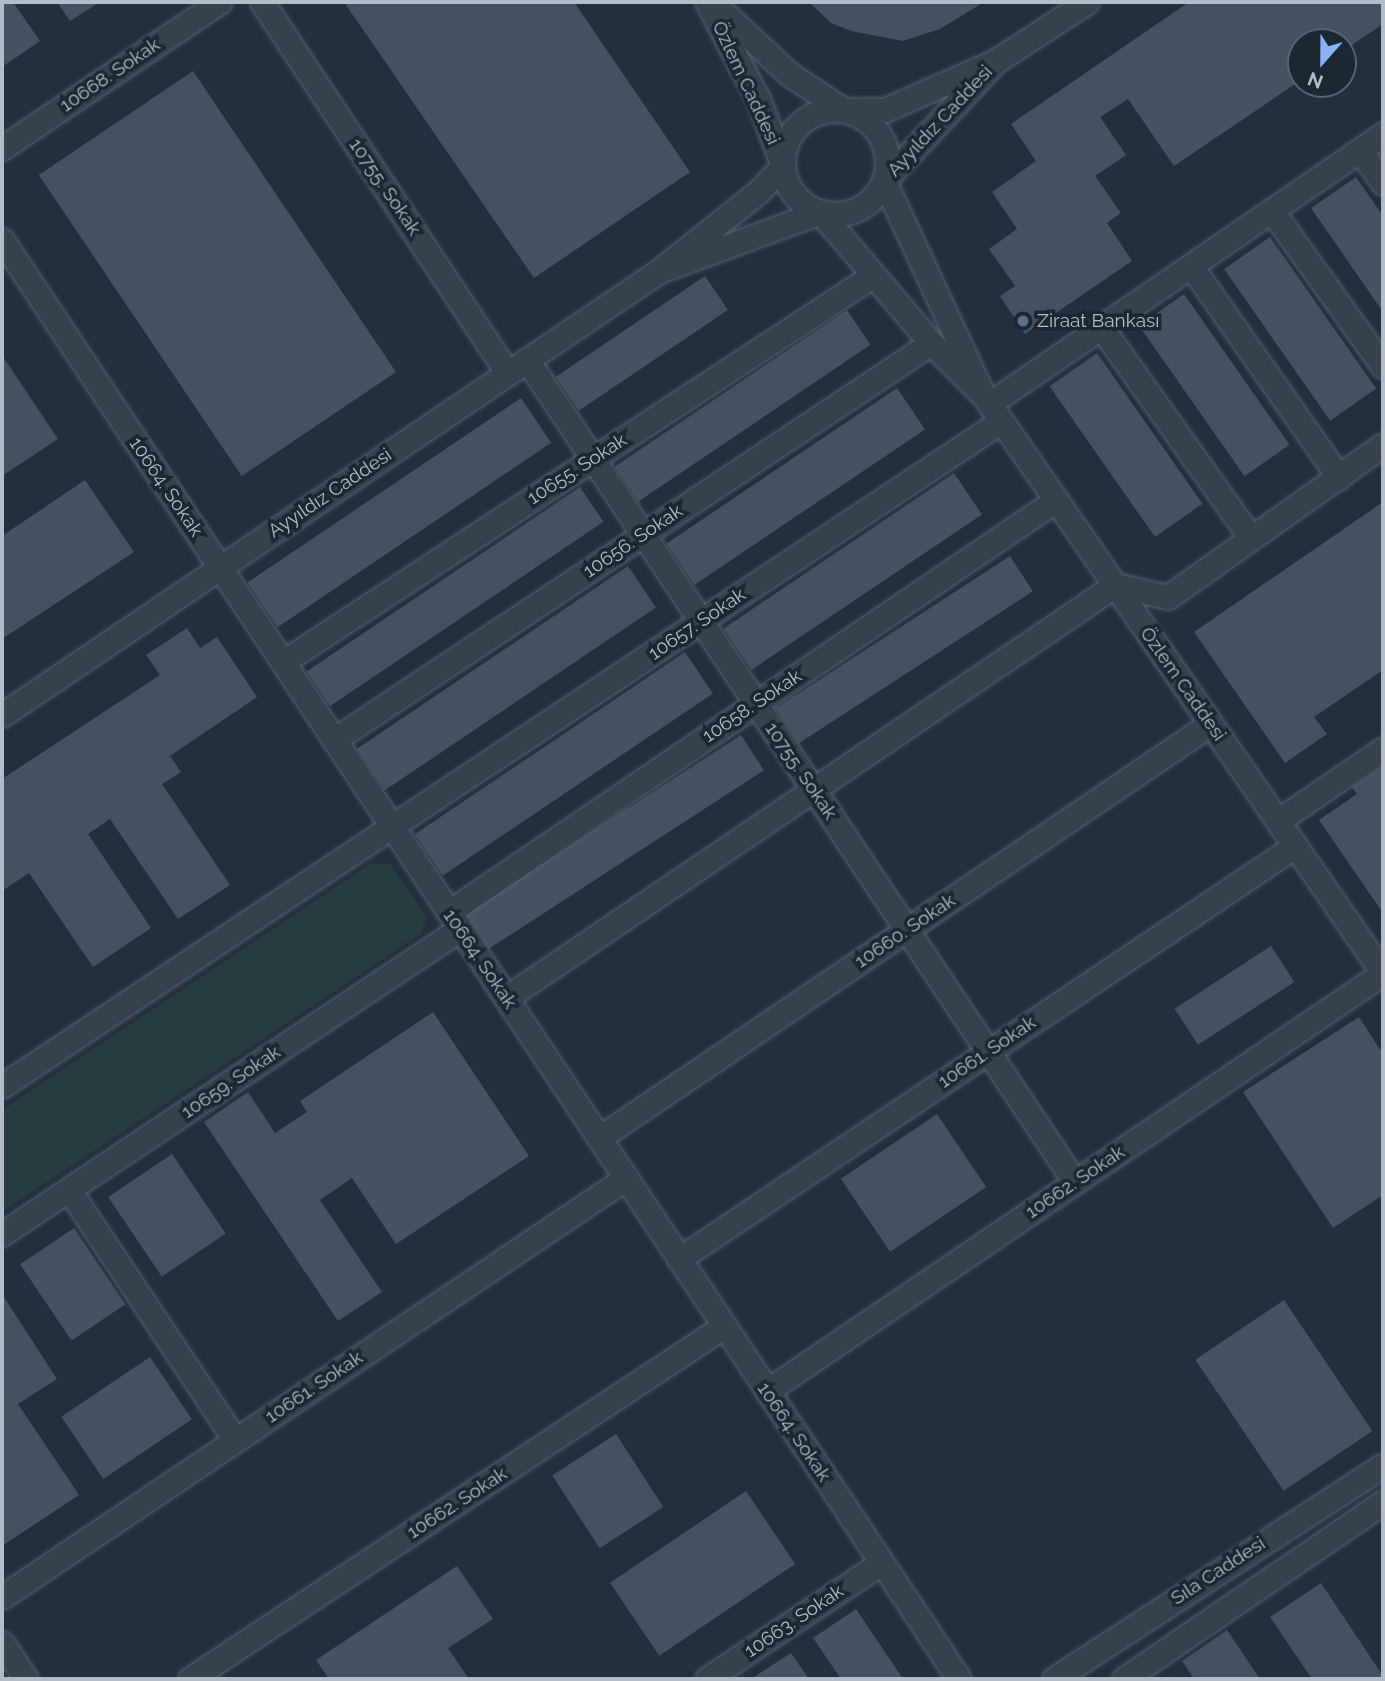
<!DOCTYPE html>
<html>
<head>
<meta charset="utf-8">
<style>
	body { margin:0 }
	#map { position:relative; width:1385px; height:1681px; overflow:hidden; background:#242f3e; font-family:Raleway,sans-serif }
	div>[style] { position:absolute }
	[style*='--x'] { left:calc(var(--x)*1px); top:calc(var(--y)*1px); width:calc(var(--w)*1px); rotate:calc(var(--a)*1deg) }
	.green>* { inset:0; background:#263c3f }
	.building>* { inset:0; background:#455162; transform-origin:0 0 }
	.roads { filter:drop-shadow(0 0 2px #565f6c) drop-shadow(0 0 2px #565f6c) }
	.minor>* { height:23px; margin:-11.5px; padding:0 11.5px; transform-origin:11.5px; border-radius:11.5px; background:#38414e }
	.minor>.ring { margin:-11.5px; padding:0; box-sizing:content-box; background:none; border:23px solid #38414e; border-radius:50% }
	.dots>* { width:19px; height:19px; translate:-50% -50%; box-sizing:border-box; border:4px solid #1d2633; border-radius:50% }
	span { translate:-50% -50%; white-space:nowrap; text-align:center; line-height:1.15; -webkit-text-stroke:7px #1d2633; paint-order:stroke }
	.street-label { font-size:19px; color:#b4bcc9 }
	.poi-label { font-size:19px; color:#b4bcc9 }
	.left { translate:0 -50%; text-align:left }
	.frame { position:absolute; inset:0; border:4px solid #b4bcc9; pointer-events:none }
	.north { position:absolute; left:1287px; top:28px; width:70px; height:70px; box-sizing:border-box; background:#1d2633; border:2px solid #59626f; border-radius:50%; rotate:201deg; font-size:19px; font-weight:700; line-height:28px; text-align:center; color:#b4bcc9 }
	.north::after { content:''; display:block; margin:auto; width:24px; height:32px; background:#8ab4f8; clip-path:polygon(50% 0,100% 100%,50% 72%,0 100%) }
</style>
</head>
<body>
<div id="map">
	<div class="green">
		<i style="clip-path:polygon(372px 863px,390px 864px,427px 917px,421px 934px,2px 1212px,2px 1110px)"></i>
	</div>
	<div class="building">
		<i style="clip-path:polygon(2px 2px,13px 2px,40px 41px,2px 67px)"></i>
		<i style="clip-path:polygon(57px 2px,100px 2px,70px 21px)"></i>
		<i style="clip-path:polygon(344px 2px,574px 2px,690px 172px,534px 278px)"></i>
		<i style="clip-path:polygon(809px 2px,984px 2px,940px 29px,903px 41px,851px 31px,831px 23px)"></i>
		<i style="clip-path:polygon(1189px 2px,1383px 2px,1383px 24px,1343px 51px,1343px 42px,1301px 42px,1301px 80px,1174px 166px,1128px 99px,1100px 117px,1126px 155px,1095px 176px,1121px 213px,1107px 223px,1132px 261px,1025px 334px,1000px 296px,1015px 286px,989px 249px,1017px 229px,992px 192px,1036px 161px,1011px 124px)"></i>
		<i style="left:193px;top:71px;width:363px;height:186px;rotate:56deg"></i>
		<i style="clip-path:polygon(1356px 177px,1383px 216px,1383px 312px,1311px 208px)"></i>
		<i style="left:1270px;top:237px;width:185px;height:56px;rotate:55deg"></i>
		<i style="left:705px;top:276px;width:41px;height:180px;rotate:56deg"></i>
		<i style="left:1184px;top:294px;width:184px;height:55px;rotate:55deg"></i>
		<i style="left:847px;top:310px;width:42px;height:280px;rotate:56deg"></i>
		<i style="left:1097px;top:353px;width:184px;height:58px;rotate:55deg"></i>
		<i style="clip-path:polygon(2px 355px,58px 439px,2px 476px)"></i>
		<i style="left:897px;top:388px;width:50px;height:278px;rotate:56deg"></i>
		<i style="left:521px;top:398px;width:54px;height:330px;rotate:56deg"></i>
		<i style="left:954px;top:473px;width:50px;height:278px;rotate:56deg"></i>
		<i style="clip-path:polygon(85px 480px,134px 552px,2px 639px,2px 536px)"></i>
		<i style="left:580px;top:487px;width:42px;height:330px;rotate:56deg"></i>
		<i style="clip-path:polygon(1383px 502px,1383px 670px,1314px 717px,1327px 734px,1285px 763px,1194px 632px)"></i>
		<i style="left:1010px;top:556px;width:42px;height:279px;rotate:57deg"></i>
		<i style="left:628px;top:566px;width:50px;height:327px;rotate:56deg"></i>
		<i style="clip-path:polygon(187px 628px,200px 648px,217px 637px,257px 697px,170px 756px,181px 772px,162px 784px,230px 885px,178px 919px,110px 819px,88px 834px,151px 928px,93px 967px,29px 873px,2px 891px,2px 779px,160px 675px,146px 655px)"></i>
		<i style="left:685px;top:652px;width:50px;height:326px;rotate:56deg"></i>
		<i style="left:741px;top:735px;width:42px;height:328px;rotate:57deg"></i>
		<i style="clip-path:polygon(1383px 766px,1383px 913px,1319px 820px,1357px 794px,1352px 787px)"></i>
		<i style="left:1271px;top:946px;width:43px;height:115px;rotate:57deg"></i>
		<i style="clip-path:polygon(433px 1012px,529px 1156px,396px 1244px,352px 1178px,320px 1200px,382px 1292px,338px 1321px,204px 1122px,248px 1092px,275px 1133px,307px 1112px,300px 1101px)"></i>
		<i style="clip-path:polygon(1359px 1017px,1383px 1054px,1383px 1195px,1333px 1228px,1243px 1092px)"></i>
		<i style="left:937px;top:1114px;width:88px;height:116px;rotate:56deg"></i>
		<i style="left:172px;top:1154px;width:96px;height:77px;rotate:56deg"></i>
		<i style="left:74px;top:1228px;width:92px;height:65px;rotate:56deg"></i>
		<i style="clip-path:polygon(2px 1294px,57px 1379px,18px 1404px,79px 1495px,2px 1546px)"></i>
		<i style="left:1284px;top:1300px;width:158px;height:107px;rotate:56deg"></i>
		<i style="left:150px;top:1357px;width:75px;height:107px;rotate:56deg"></i>
		<i style="left:616px;top:1434px;width:87px;height:76px;rotate:57deg"></i>
		<i style="left:746px;top:1491px;width:88px;height:164px;rotate:56deg"></i>
		<i style="clip-path:polygon(457px 1566px,493px 1619px,448px 1648px,469px 1679px,329px 1679px,316px 1660px)"></i>
		<i style="clip-path:polygon(1321px 1583px,1383px 1676px,1383px 1679px,1312px 1679px,1270px 1617px)"></i>
		<i style="clip-path:polygon(856px 1609px,903px 1679px,841px 1679px,813px 1638px)"></i>
		<i style="clip-path:polygon(1227px 1630px,1260px 1679px,1194px 1679px,1182px 1661px)"></i>
		<i style="clip-path:polygon(791px 1653px,809px 1679px,751px 1679px)"></i>
	</div>
	<div class="roads">
		<div class="minor">
			<i style="--x:262;--y:2;--w:445;--a:56.5"></i>
			<i style="--x:707;--y:2;--w:112;--a:62.3"></i>
			<i style="--x:759;--y:101;--w:69;--a:69.7"></i>
			<i style="--x:783;--y:166;--w:36;--a:134"></i>
			<i style="--x:758;--y:192;--w:127;--a:141.4"></i>
			<i style="--x:659;--y:271;--w:171;--a:-20.1"></i>
			<i style="--x:820;--y:212;--w:172;--a:49.7"></i>
			<i style="--x:931;--y:343;--w:74;--a:45"></i>
			<i style="--x:983;--y:395;--w:236;--a:-114.8"></i>
			<i style="--x:884;--y:181;--w:164;--a:-47"></i>
			<i style="--x:996;--y:61;--w:121;--a:156.2"></i>
			<i style="--x:885;--y:110;--w:41;--a:180"></i>
			<i style="--x:844;--y:110;--w:66;--a:-146.8"></i>
			<i style="--x:789;--y:74;--w:105;--a:-136.9"></i>
			<i style="--x:996;--y:61;--w:108;--a:-33"></i>
			<i class="ring" style="left:783px;top:110px;width:81px;height:81px"></i>
			<i style="--x:2;--y:148;--w:262;--a:-33.9"></i>
			<i style="--x:1360;--y:150;--w:40;--a:55.1"></i>
			<i style="--x:1272;--y:211;--w:191;--a:54.4"></i>
			<i style="--x:2;--y:240;--w:1728;--a:56.37"></i>
			<i style="--x:1191;--y:266;--w:258;--a:55"></i>
			<i style="--x:1101;--y:327;--w:259;--a:54.6"></i>
			<i style="--x:527;--y:360;--w:988;--a:56.31"></i>
			<i style="--x:989;--y:404;--w:478;--a:-34.4"></i>
			<i style="--x:993;--y:409;--w:686;--a:55.34"></i>
			<i style="--x:283;--y:662;--w:704;--a:-33.24"></i>
			<i style="--x:2;--y:715;--w:793;--a:-34.05"></i>
			<i style="--x:334;--y:740;--w:717;--a:-33.62"></i>
			<i style="--x:1278;--y:821;--w:127;--a:-34.4"></i>
			<i style="--x:449;--y:912;--w:734;--a:-34.17"></i>
			<i style="--x:506;--y:998;--w:736;--a:-34.14"></i>
			<i style="--x:1115;--y:585;--w:54;--a:12.8"></i>
			<i style="--x:1168;--y:597;--w:263;--a:-35.3"></i>
			<i style="--x:2;--y:1086;--w:1200;--a:-33.65"></i>
			<i style="--x:599;--y:1138;--w:738;--a:-34.12"></i>
			<i style="--x:69;--y:1190;--w:300;--a:56.4"></i>
			<i style="--x:2;--y:1234;--w:550;--a:-33.66"></i>
			<i style="--x:679;--y:1259;--w:742;--a:-33.84"></i>
			<i style="--x:767;--y:1391;--w:744;--a:-34.16"></i>
			<i style="--x:2;--y:1597;--w:752;--a:-33.88"></i>
			<i style="--x:2;--y:1643;--w:43;--a:56.3"></i>
			<i style="--x:190;--y:1679;--w:640;--a:-33.47"></i>
			<i style="--x:707;--y:1679;--w:209;--a:-33.7"></i>
			<i style="--x:1054;--y:1679;--w:392;--a:-33"></i>
			<i style="--x:1124;--y:1679;--w:314;--a:-34.3"></i>
		</div>
	</div>
	<div class="dots">
		<i style="left:1023px;top:321px;background:#5c6f8a"></i>
	</div>
	<div class="street-label">
		<span style="left:110px;top:75px;rotate:-34deg">10668. Sokak</span>
		<span style="left:746px;top:83px;rotate:65deg">Özlem Caddesi</span>
		<span style="left:940px;top:121px;rotate:-47deg">Ayyıldız Caddesi</span>
		<span style="left:385px;top:187px;rotate:56deg">10755. Sokak</span>
		<span style="left:577px;top:469px;rotate:-33deg">10655. Sokak</span>
		<span style="left:166px;top:487px;rotate:56deg">10664. Sokak</span>
		<span style="left:330px;top:493px;rotate:-34deg">Ayyıldız Caddesi</span>
		<span style="left:633px;top:541px;rotate:-34deg">10656. Sokak</span>
		<span style="left:697px;top:624px;rotate:-34deg">10657. Sokak</span>
		<span style="left:1183px;top:684px;rotate:55deg">Özlem Caddesi</span>
		<span style="left:752px;top:706px;rotate:-34deg">10658. Sokak</span>
		<span style="left:801px;top:771px;rotate:56deg">10755. Sokak</span>
		<span style="left:905px;top:931px;rotate:-34deg">10660. Sokak</span>
		<span style="left:480px;top:959px;rotate:56deg">10664. Sokak</span>
		<span style="left:987px;top:1052px;rotate:-34deg">10661. Sokak</span>
		<span style="left:231px;top:1082px;rotate:-34deg">10659. Sokak</span>
		<span style="left:1075px;top:1182px;rotate:-34deg">10662. Sokak</span>
		<span style="left:314px;top:1387px;rotate:-34deg">10661. Sokak</span>
		<span style="left:794px;top:1432px;rotate:56deg">10664. Sokak</span>
		<span style="left:457px;top:1503px;rotate:-33deg">10662. Sokak</span>
		<span style="left:1218px;top:1571px;rotate:-33deg">Sıla Caddesi</span>
		<span style="left:794px;top:1621px;rotate:-34deg">10663. Sokak</span>
	</div>
	<div class="poi-label">
		<span class="left" style="left:1037px;top:321px">Ziraat Bankası</span>
	</div>
	<div class="frame"></div>
	<div class="north">N</div>
</div>
</body>
</html>
